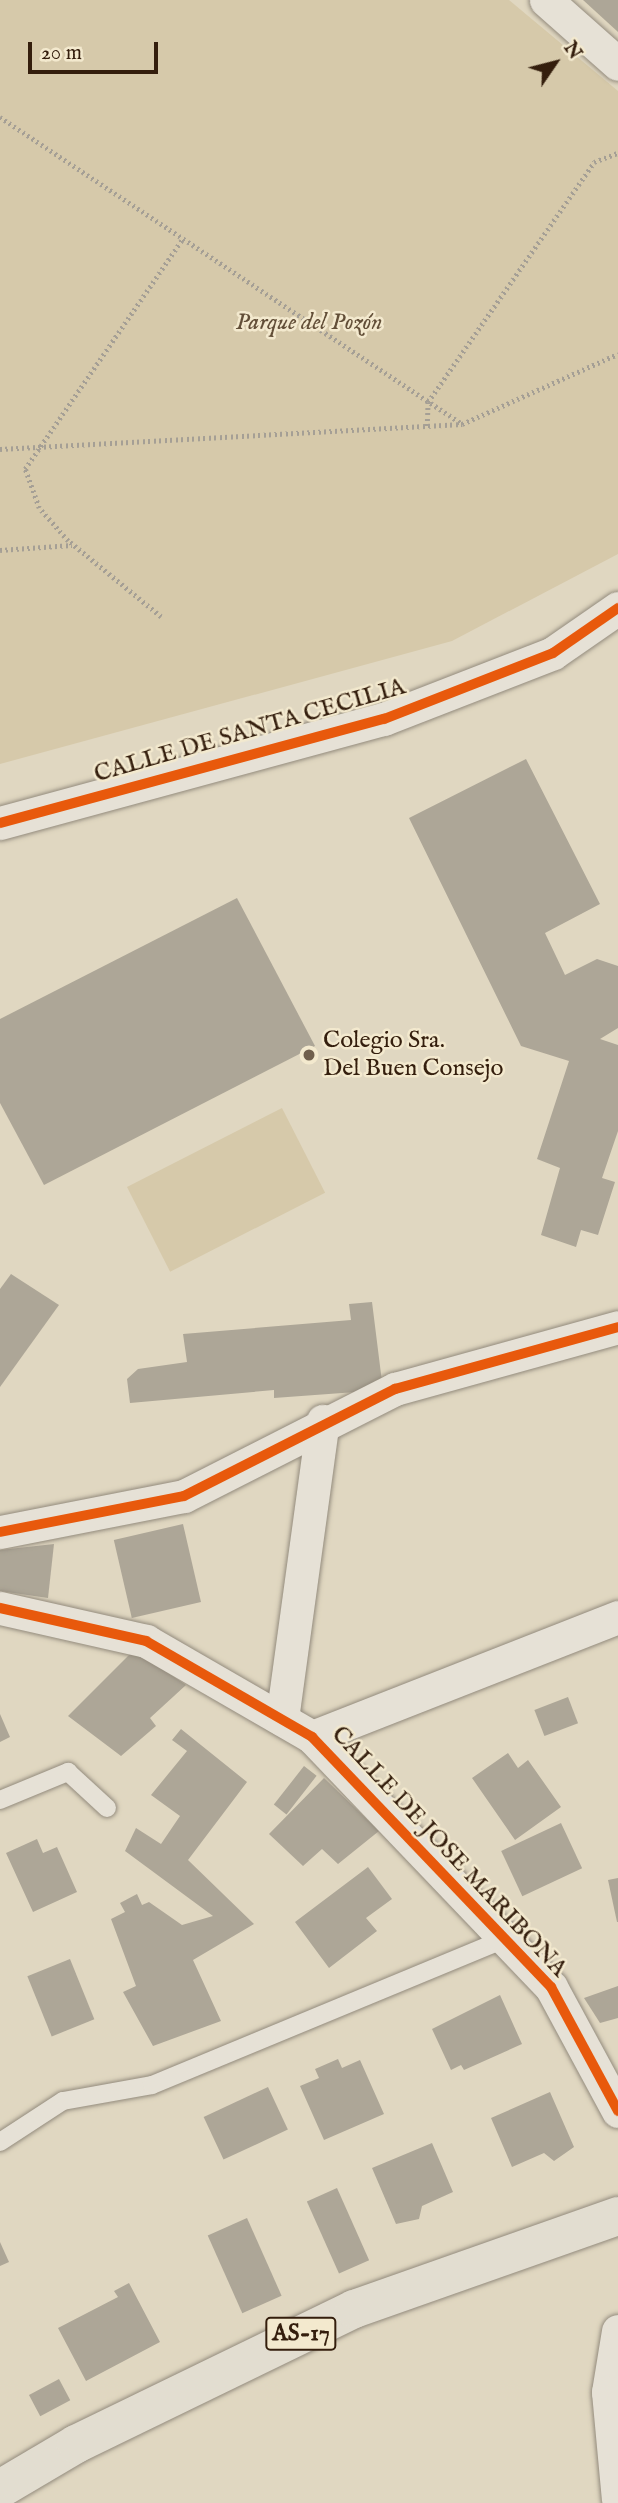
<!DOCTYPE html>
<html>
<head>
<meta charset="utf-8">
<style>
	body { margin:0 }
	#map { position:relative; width:618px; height:2503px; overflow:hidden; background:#e0d7c1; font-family:"IM FELL English",serif }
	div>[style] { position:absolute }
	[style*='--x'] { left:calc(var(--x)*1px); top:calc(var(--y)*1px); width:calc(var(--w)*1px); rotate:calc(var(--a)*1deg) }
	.green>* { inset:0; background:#d6c9aa; transform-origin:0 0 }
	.building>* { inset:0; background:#ada697; transform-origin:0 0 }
	.path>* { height:4.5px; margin-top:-2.25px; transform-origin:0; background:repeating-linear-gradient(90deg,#a59f95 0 2px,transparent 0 5.5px) }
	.roads { filter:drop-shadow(0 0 2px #938b7d) drop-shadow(0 0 2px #938b7d) }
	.lane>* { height:18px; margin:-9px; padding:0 9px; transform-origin:9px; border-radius:9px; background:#e6e1d6 }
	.street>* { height:33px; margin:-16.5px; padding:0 16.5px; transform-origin:16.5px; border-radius:16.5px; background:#e6e1d6 }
	.primary>* { height:38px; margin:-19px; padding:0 19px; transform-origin:19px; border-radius:19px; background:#e2ddd0 }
	.cycleway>* { height:10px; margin:-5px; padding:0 5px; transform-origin:5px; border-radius:5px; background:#e8590c }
	.dots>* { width:19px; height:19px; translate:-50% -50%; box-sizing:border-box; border:4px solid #f3e9ce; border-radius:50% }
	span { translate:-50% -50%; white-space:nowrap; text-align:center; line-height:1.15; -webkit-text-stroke:5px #f3e9ce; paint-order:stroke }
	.shield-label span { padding:2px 5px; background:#f3e9ce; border:2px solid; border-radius:5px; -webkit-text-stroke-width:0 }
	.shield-label { font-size:23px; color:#341e0d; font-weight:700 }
	.park-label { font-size:24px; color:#624e37; font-style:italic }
	.street-label { font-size:24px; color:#341e0d }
	.poi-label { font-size:24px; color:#341e0d }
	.left { translate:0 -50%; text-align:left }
	.north { position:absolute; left:520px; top:28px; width:70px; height:70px; -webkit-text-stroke:5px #f3e9ce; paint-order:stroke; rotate:55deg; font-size:19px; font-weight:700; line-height:28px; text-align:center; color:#341e0d }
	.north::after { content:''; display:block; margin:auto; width:24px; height:32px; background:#341e0d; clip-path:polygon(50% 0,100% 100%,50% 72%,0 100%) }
	.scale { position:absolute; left:28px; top:42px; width:130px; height:32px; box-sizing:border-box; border:4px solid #341e0d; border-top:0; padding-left:9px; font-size:21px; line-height:24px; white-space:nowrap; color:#341e0d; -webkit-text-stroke:5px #f3e9ce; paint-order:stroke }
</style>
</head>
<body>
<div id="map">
	<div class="green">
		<i style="clip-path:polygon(0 0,509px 0,618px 91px,618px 554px,452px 641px,0 764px)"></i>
		<i style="left:282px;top:1108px;width:95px;height:174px;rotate:63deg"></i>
	</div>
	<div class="building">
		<i style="clip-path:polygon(583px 0,618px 0,618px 32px)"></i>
		<i style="clip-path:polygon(526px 759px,600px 904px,545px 933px,565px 975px,597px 959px,618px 966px,618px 1028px,600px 1039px,618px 1045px,618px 1131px,602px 1178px,615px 1182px,598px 1235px,581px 1230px,576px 1247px,541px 1235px,560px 1168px,537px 1159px,569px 1061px,521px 1046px,409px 818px)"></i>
		<i style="clip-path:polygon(237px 898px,315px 1046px,44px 1185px,0 1103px,0 1019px)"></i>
		<i style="clip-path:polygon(11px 1274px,59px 1305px,0 1387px,0 1289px)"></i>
		<i style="clip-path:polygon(372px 1302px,383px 1390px,274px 1398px,274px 1390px,130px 1403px,127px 1379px,138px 1369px,187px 1362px,183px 1334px,351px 1320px,349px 1304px)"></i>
		<i style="left:183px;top:1524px;width:80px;height:71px;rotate:77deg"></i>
		<i style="clip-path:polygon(54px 1544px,48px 1598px,0 1591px,0 1550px)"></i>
		<i style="clip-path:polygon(134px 1650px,186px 1685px,150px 1718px,156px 1726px,121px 1756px,68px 1716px)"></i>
		<i style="left:568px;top:1697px;width:28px;height:36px;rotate:69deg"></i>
		<i style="clip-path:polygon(0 1714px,10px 1737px,0 1742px)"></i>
		<i style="clip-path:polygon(181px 1729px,247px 1782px,188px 1860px,254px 1924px,193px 1960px,221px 2021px,153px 2046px,123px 1992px,136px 1986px,111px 1919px,125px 1912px,120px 1903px,137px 1894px,142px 1905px,149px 1902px,182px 1925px,213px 1916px,125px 1851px,136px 1828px,161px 1844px,180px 1816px,151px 1795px,187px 1751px,172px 1740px)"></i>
		<i style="clip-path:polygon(508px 1753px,518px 1768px,528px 1760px,561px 1807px,515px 1840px,472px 1778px)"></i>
		<i style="left:304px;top:1766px;width:16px;height:49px;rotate:38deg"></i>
		<i style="clip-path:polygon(324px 1778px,379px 1831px,338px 1864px,322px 1849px,303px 1866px,269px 1834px)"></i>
		<i style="left:561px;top:1823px;width:50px;height:66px;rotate:65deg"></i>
		<i style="clip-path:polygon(37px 1839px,43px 1853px,57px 1847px,77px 1892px,33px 1912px,6px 1853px)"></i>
		<i style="clip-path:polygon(368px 1867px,392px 1899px,366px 1918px,377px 1931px,329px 1968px,295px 1922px)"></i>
		<i style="clip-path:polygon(618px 1878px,618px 1922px,617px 1922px,608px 1880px)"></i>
		<i style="left:70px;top:1959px;width:65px;height:46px;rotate:68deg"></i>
		<i style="clip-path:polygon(618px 1986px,618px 2018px,600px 2023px,584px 1998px)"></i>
		<i style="clip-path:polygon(500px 1995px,522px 2044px,464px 2070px,461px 2065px,451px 2070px,432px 2029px)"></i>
		<i style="clip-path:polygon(338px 2059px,342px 2068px,360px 2060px,384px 2114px,324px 2140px,300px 2086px,319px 2078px,315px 2069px)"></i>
		<i style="left:268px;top:2087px;width:47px;height:71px;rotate:65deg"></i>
		<i style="clip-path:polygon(550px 2092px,574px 2147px,554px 2161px,544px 2153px,512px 2167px,491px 2118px)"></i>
		<i style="clip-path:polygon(432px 2143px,453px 2192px,422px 2206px,419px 2219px,396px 2224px,372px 2168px)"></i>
		<i style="left:337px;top:2188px;width:79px;height:33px;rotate:66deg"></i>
		<i style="left:247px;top:2218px;width:85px;height:43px;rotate:66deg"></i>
		<i style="clip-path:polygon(0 2242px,9px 2262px,0 2266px)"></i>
		<i style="clip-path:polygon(129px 2283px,160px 2342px,86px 2381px,58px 2328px,118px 2297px,114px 2291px)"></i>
		<i style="left:59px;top:2379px;width:24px;height:34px;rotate:62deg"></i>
	</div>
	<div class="path">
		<i style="--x:0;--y:117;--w:553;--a:33.58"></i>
		<i style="--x:427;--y:426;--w:24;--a:-88"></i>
		<i style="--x:428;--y:402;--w:292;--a:-55.3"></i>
		<i style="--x:594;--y:162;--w:26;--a:-21"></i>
		<i style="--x:0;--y:449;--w:463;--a:-3.1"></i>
		<i style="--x:462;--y:424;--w:171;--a:-24.2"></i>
		<i style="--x:0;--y:550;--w:72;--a:-4"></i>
		<i style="--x:161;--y:617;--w:120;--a:-140.7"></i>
		<i style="--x:68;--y:541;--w:44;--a:-131.3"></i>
		<i style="--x:39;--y:508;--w:41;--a:-109.7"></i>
		<i style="--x:25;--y:469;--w:280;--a:-55.6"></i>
	</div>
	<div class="roads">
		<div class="lane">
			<i style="--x:0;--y:1800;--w:74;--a:-22.4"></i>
			<i style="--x:68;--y:1772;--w:53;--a:42.7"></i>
			<i style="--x:0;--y:2142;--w:75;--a:-33.1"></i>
			<i style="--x:63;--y:2101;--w:90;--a:-10.2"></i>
			<i style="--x:152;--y:2085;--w:382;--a:-22.5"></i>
		</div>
		<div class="street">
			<i style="--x:546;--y:0;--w:96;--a:41.6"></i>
			<i style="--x:0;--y:823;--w:398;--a:-15.2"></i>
			<i style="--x:384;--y:719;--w:181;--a:-21.3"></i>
			<i style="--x:553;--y:653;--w:79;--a:-34.7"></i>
			<i style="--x:0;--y:1532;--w:187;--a:-11.1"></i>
			<i style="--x:184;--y:1496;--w:237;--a:-26.9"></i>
			<i style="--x:395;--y:1389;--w:231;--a:-15.5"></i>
			<i style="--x:0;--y:1608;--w:150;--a:12.7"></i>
			<i style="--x:146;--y:1641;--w:192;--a:30"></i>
			<i style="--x:312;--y:1737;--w:346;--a:46.3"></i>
			<i style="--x:551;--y:1987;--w:141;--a:61.6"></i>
			<i style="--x:282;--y:1719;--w:301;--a:-82.2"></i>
			<i style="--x:312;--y:1737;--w:329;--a:-21.4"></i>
			<i style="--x:618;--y:2331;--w:62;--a:99.3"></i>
			<i style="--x:608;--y:2392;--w:107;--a:84.7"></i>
		</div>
		<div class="primary">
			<i style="--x:0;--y:2489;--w:88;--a:-30.6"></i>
			<i style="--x:76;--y:2444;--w:309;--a:-25.9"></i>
			<i style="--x:354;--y:2309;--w:280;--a:-19.4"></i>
		</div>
	</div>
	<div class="cycleway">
		<i style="--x:0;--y:823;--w:398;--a:-15.2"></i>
		<i style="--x:384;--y:719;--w:181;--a:-21.3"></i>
		<i style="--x:553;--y:653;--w:79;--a:-34.7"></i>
		<i style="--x:0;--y:1532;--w:187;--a:-11.1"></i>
		<i style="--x:184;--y:1496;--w:237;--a:-26.9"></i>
		<i style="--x:395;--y:1389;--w:231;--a:-15.5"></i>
		<i style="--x:0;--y:1608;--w:150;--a:12.7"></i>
		<i style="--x:146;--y:1641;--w:192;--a:30"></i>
		<i style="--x:312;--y:1737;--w:346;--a:46.3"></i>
		<i style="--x:551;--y:1987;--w:141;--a:61.6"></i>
	</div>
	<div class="dots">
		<i style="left:309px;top:1055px;background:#705f4c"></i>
	</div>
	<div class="shield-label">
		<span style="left:301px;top:2334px">AS-17</span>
	</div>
	<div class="park-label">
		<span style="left:309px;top:323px">Parque del Pozón</span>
	</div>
	<div class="street-label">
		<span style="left:250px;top:731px;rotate:-16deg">CALLE DE SANTA CECILIA</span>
		<span style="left:449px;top:1852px;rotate:47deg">CALLE DE JOSE MARIBONA</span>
	</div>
	<div class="poi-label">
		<span class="left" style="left:323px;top:1055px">Colegio Sra.<br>Del Buen Consejo</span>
	</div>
	<div class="north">N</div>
	<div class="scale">20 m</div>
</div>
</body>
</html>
